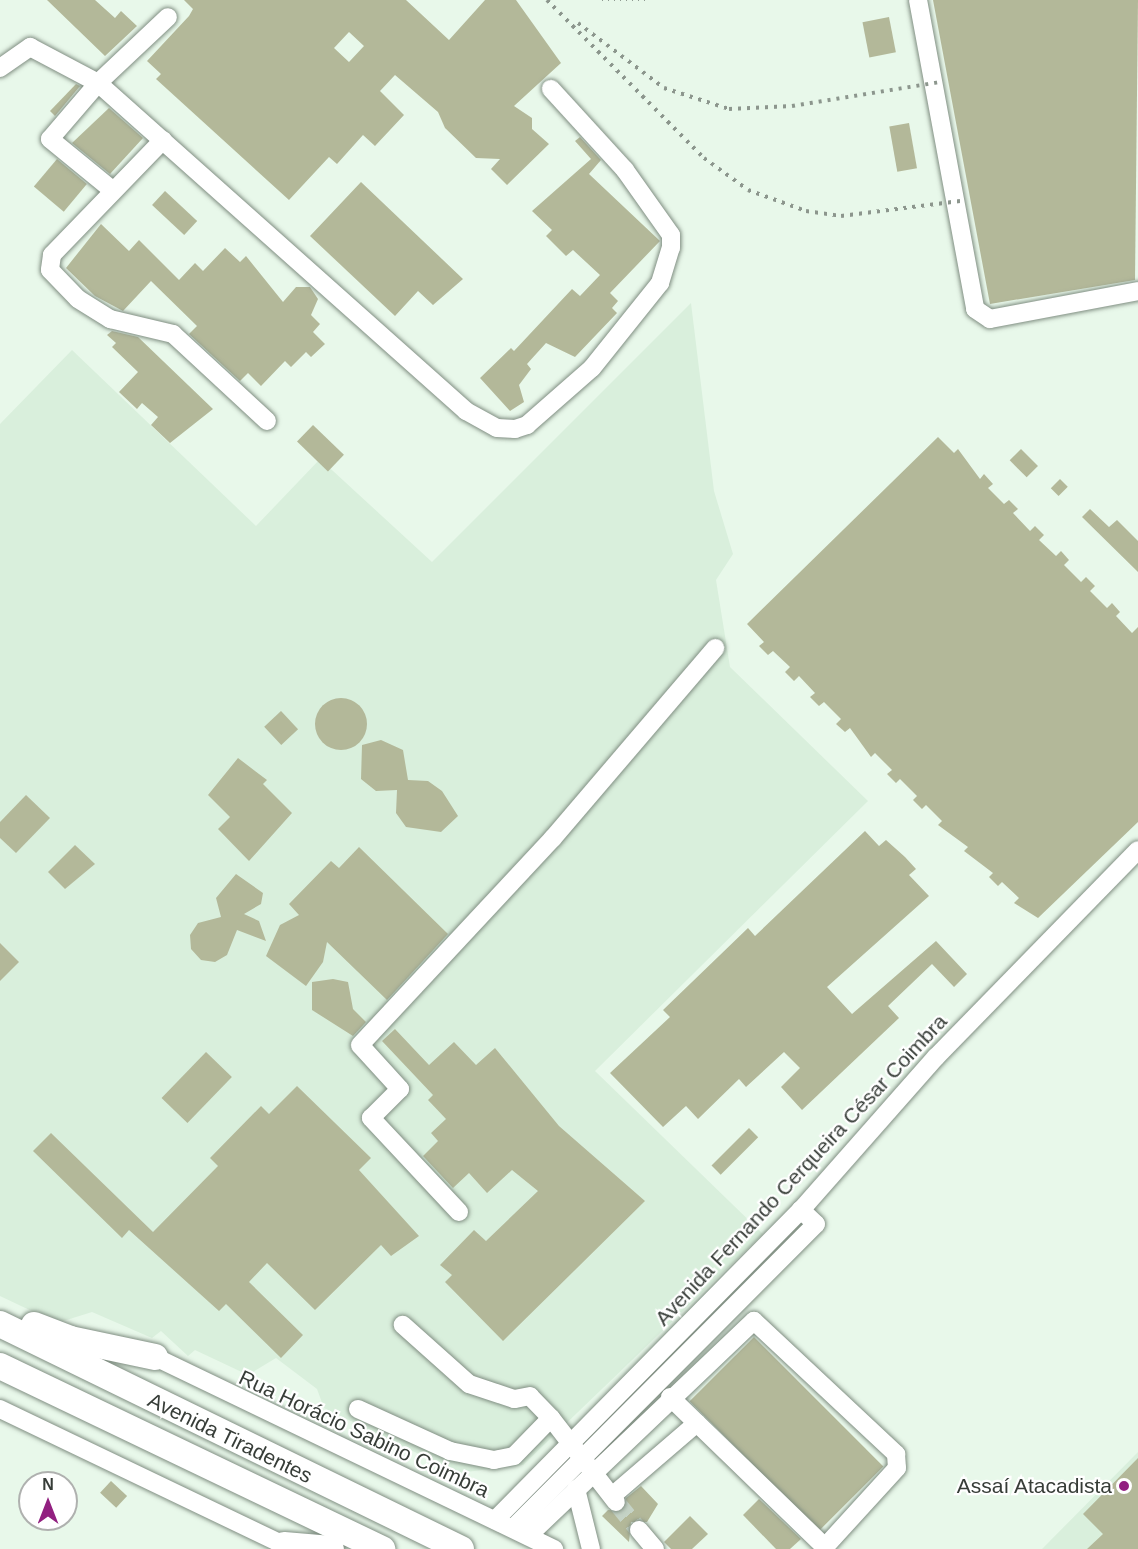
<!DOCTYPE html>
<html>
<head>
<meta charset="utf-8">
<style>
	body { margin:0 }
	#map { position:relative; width:1138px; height:1549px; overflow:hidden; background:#e8f8ea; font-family:Arial,sans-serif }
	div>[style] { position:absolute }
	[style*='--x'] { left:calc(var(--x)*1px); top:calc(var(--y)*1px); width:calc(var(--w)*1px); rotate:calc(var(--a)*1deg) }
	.built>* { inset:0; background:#d9efdc }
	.building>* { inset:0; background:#b3b899; transform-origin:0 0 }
	.round { border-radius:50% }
	.minor-tunnel>* { height:18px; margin-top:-9px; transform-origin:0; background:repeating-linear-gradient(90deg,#c5d3c6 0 18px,transparent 0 27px) }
	.path>* { height:2px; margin-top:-1px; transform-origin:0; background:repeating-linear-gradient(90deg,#8f9a91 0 1.5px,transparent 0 6px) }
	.roads { filter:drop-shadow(0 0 2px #808e82) drop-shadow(0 0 2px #808e82) }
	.minor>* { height:18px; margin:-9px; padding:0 9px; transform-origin:9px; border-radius:9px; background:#fff }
	.highway>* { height:26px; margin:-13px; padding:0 13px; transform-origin:13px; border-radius:13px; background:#fff }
	.rail>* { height:4px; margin-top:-2px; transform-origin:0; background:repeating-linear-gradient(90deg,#8c968d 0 3px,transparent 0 9px) }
	.dots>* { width:16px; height:16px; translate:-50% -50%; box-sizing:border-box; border:3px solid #fff; border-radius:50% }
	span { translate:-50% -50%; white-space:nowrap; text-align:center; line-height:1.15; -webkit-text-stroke:4.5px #fff; paint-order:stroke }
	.street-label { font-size:21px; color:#373d38 }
	.poi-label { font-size:21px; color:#373d38 }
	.right { translate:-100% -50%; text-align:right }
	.north { position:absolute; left:18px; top:1471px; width:60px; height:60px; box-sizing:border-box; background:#fff; border:2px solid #afb1af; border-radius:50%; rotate:0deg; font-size:16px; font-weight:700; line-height:24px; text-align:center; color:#373d38 }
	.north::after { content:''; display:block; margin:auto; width:21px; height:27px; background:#922080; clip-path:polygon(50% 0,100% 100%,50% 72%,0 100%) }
</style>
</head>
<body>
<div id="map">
	<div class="built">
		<i style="clip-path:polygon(691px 303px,714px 491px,733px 554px,716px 580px,730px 667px,868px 801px,595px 1071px,763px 1234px,523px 1465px,458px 1473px,324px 1408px,317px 1389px,276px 1358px,248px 1375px,195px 1350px,188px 1356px,161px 1331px,152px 1338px,92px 1312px,57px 1323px,0 1296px,0 424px,72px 350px,256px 526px,320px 459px,432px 562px)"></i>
		<i style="clip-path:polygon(1138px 1452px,1138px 1549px,1042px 1549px)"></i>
	</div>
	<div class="building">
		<i style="clip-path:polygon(47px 0,95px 0,115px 18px,121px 11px,137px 26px,105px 56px)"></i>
		<i style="clip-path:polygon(evenodd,184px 0,406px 0,449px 40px,485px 0,516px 0,561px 63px,514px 106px,532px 118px,532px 129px,549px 144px,507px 185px,491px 169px,500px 159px,476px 158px,445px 128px,438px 112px,395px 75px,380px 91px,404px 115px,375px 146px,363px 135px,337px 164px,329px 157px,289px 200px,156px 79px,161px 74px,147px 61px,189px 16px,193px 9px,184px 0,349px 32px,364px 46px,349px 62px,334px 48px,349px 32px)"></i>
		<i style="clip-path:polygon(933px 0,1138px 0,1135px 280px,990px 304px)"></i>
		<i style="left:889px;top:17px;width:36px;height:27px;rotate:79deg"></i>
		<i style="clip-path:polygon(76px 84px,80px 86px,55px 116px,50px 111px)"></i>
		<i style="clip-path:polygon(109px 108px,143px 138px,110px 174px,72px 143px)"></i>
		<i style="left:909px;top:123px;width:46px;height:20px;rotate:80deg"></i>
		<i style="clip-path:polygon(580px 137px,601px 160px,589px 174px,660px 241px,610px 293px,618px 301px,612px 308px,617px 313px,575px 357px,546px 343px,527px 364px,531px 369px,519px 385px,524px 402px,510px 411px,480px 378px,511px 348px,514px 351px,572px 289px,580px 296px,600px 275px,573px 250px,566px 256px,546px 236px,552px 230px,532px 211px,591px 159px,575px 141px)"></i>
		<i style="left:57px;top:159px;width:39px;height:36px;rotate:40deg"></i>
		<i style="clip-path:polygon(361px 182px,463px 279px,433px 305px,418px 291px,395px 316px,310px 236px)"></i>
		<i style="left:165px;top:191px;width:44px;height:19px;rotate:43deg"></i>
		<i style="clip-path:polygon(101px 224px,129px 251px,139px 240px,179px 280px,195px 263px,203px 271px,225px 248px,240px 262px,246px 256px,283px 302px,296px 287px,310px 287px,318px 299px,311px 315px,320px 324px,313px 332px,325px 344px,311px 357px,306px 352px,291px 367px,285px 361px,261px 386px,248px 373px,240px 381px,189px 334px,197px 326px,151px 281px,123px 311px,95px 296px,66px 268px)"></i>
		<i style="clip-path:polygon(112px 331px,138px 337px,213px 409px,170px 443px,151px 425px,158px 417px,142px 403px,137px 409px,119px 392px,138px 372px,112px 347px,116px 343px,107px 335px)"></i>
		<i style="left:313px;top:425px;width:43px;height:23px;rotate:44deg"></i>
		<i style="clip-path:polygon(938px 437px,954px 453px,958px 449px,980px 479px,984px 474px,993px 484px,988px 488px,1004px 504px,1009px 500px,1018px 509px,1013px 513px,1030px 531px,1035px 526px,1044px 535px,1039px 540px,1056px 556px,1061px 551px,1069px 560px,1064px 565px,1081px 582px,1086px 577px,1095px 586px,1090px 591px,1107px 608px,1112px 603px,1120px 612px,1116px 616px,1132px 633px,1138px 627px,1138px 822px,1038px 918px,1014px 903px,1019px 898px,1002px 882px,998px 886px,989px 877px,993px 873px,964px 851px,968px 847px,938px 825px,942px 821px,926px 805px,922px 809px,913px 800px,917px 796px,900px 779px,896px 783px,887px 774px,892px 770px,875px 753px,871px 757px,850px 728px,845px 732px,836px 724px,841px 719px,824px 702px,819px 706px,810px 697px,815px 693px,799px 676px,794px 681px,785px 672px,790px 667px,773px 651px,768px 655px,759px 646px,764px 642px,747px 624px)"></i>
		<i style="left:1021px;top:449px;width:24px;height:16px;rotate:45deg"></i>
		<i style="left:1060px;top:479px;width:11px;height:13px;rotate:45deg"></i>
		<i style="clip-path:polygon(1090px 509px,1109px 527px,1117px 520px,1138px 541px,1138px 572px,1082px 517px)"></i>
		<i class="round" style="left:315px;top:698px;width:52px;height:52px"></i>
		<i style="left:281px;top:711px;width:25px;height:23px;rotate:47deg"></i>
		<i style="clip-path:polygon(381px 740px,403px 750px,408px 780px,428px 781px,442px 791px,458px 816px,441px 832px,406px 827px,396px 813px,397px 790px,376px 791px,361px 779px,362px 745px)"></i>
		<i style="clip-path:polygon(238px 758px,267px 780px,263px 784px,292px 813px,249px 861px,218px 829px,230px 817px,208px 795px)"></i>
		<i style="clip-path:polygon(26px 795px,50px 818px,16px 853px,0 838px,0 822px)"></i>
		<i style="clip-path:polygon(865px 831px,879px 846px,886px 840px,905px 857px,916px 869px,909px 875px,929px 896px,827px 987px,852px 1014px,936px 941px,967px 974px,954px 987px,932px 964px,888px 1006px,899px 1018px,802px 1110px,781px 1087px,800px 1068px,784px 1052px,746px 1087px,739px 1079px,698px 1119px,686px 1106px,663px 1127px,610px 1073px,670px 1017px,663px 1010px,748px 928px,755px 936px)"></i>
		<i style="clip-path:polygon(75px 845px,95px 864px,65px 889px,48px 872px)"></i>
		<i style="clip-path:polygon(359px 847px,448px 934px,387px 1000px,327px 942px,323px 962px,306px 986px,266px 956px,280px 925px,299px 915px,289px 904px,331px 861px,339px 868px)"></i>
		<i style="clip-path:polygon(236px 874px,263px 893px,261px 904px,244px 914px,259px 921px,266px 941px,237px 930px,227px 955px,215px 962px,201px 960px,191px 949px,190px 935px,198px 923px,221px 917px,216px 898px)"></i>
		<i style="clip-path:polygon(0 943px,19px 962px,0 981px)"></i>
		<i style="clip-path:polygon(333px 979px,348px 982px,353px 1009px,366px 1022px,353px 1036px,312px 1010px,312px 982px)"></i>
		<i style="clip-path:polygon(395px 1029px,429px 1065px,454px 1042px,476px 1065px,495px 1048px,559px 1126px,645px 1201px,503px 1341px,445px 1282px,452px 1275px,440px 1265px,474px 1230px,486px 1241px,538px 1191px,512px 1170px,487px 1193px,469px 1173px,453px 1188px,423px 1156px,438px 1141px,431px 1133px,446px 1119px,428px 1100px,433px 1095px,382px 1041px)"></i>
		<i style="left:206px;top:1052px;width:36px;height:64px;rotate:44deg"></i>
		<i style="clip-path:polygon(297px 1086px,371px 1158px,359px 1170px,419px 1236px,391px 1256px,381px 1245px,315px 1310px,267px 1263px,249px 1282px,303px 1335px,281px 1358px,226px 1304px,219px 1311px,129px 1230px,122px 1238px,33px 1151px,51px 1133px,153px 1232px,218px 1166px,210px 1158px,261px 1106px,269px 1114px)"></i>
		<i style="left:749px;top:1128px;width:13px;height:53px;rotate:45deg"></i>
		<i style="left:754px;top:1337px;width:183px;height:91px;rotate:45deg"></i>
		<i style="clip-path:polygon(1138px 1458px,1138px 1549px,1087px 1549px,1103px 1534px,1083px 1514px)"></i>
		<i style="left:111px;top:1481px;width:22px;height:16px;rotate:43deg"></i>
		<i style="clip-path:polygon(641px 1486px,658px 1504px,647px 1522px,631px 1522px,629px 1542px,602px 1516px,608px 1510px,622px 1511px,626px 1498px)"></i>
		<i style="clip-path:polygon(759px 1499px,801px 1539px,790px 1549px,776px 1549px,743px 1515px)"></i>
		<i style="clip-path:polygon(690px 1516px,708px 1534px,692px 1549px,671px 1549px,664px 1542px)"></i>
	</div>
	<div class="minor-tunnel">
		<i style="--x:616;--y:1502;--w:36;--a:51"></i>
	</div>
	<div class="path">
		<i style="--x:602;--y:0;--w:47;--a:0"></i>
	</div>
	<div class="roads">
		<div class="minor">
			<i style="--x:918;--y:0;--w:314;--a:79.5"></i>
			<i style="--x:975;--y:309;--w:18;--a:34"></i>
			<i style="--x:990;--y:319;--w:151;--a:-10.7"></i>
			<i style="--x:0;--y:68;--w:37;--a:-35"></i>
			<i style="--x:30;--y:47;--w:77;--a:27.9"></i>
			<i style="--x:98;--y:83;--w:96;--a:-43.3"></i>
			<i style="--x:163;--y:140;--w:160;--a:134"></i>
			<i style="--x:52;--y:255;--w:15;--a:98"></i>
			<i style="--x:50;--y:270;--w:40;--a:46"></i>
			<i style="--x:78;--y:299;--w:38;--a:32"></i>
			<i style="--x:110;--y:319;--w:65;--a:13.4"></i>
			<i style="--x:173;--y:334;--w:128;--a:42.8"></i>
			<i style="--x:111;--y:189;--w:79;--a:-140.7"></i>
			<i style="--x:50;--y:139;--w:74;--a:-49.4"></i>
			<i style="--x:98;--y:83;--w:493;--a:41.7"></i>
			<i style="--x:466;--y:411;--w:35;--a:29"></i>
			<i style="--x:497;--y:428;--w:18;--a:3"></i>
			<i style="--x:515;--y:429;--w:13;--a:-18"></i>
			<i style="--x:527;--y:425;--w:86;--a:-41.2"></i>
			<i style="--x:592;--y:368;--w:109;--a:-51.3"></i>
			<i style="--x:660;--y:283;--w:37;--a:-73"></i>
			<i style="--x:671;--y:248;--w:13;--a:-90"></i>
			<i style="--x:671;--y:235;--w:80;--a:-125.3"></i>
			<i style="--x:625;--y:170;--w:110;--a:-132.4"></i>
			<i style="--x:459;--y:1212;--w:129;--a:-133.1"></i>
			<i style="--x:371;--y:1118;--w:41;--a:-45"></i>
			<i style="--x:400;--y:1089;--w:59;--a:-132.3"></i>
			<i style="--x:360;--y:1045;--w:283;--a:-47"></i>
			<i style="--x:553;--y:838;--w:250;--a:-49.5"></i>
			<i style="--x:155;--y:1357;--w:443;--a:25.7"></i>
			<i style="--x:670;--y:1397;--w:216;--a:44.1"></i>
			<i style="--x:0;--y:1409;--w:324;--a:25.6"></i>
			<i style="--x:358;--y:1409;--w:101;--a:24.5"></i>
			<i style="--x:450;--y:1451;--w:45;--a:11.6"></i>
			<i style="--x:494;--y:1460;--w:20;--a:-11"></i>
			<i style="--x:514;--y:1456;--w:53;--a:-45.8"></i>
			<i style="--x:551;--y:1418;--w:30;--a:-134"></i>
			<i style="--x:530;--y:1396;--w:16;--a:169"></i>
			<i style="--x:514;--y:1399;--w:47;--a:-161.6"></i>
			<i style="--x:469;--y:1384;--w:89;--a:-138.2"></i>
			<i style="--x:551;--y:1418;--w:106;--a:52.3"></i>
			<i style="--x:576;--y:1489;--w:62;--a:76"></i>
			<i style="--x:612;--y:1496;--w:112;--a:-40.7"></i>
			<i style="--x:495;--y:1520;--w:436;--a:-45.4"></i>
			<i style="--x:801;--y:1210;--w:204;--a:-48.6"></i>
			<i style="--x:936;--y:1057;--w:289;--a:-45.7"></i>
			<i style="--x:513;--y:1528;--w:429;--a:-45.1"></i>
			<i style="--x:816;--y:1224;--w:21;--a:-137"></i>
			<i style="--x:639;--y:1530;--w:25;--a:50"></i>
			<i style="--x:528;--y:1536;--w:312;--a:-43.6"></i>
			<i style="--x:754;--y:1321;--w:195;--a:43.1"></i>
			<i style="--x:896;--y:1454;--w:14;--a:86"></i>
			<i style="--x:897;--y:1468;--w:110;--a:132.4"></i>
		</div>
		<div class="highway">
			<i style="--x:0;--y:1324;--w:513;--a:26.02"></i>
			<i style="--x:34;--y:1325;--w:39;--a:21"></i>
			<i style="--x:70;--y:1339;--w:87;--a:12"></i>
			<i style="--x:0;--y:1366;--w:424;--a:25.6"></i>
			<i style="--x:284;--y:1545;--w:47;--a:4.9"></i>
		</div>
	</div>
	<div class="rail">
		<i style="--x:547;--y:0;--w:223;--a:45.2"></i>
		<i style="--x:704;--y:158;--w:54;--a:36"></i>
		<i style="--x:748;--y:190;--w:62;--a:19.9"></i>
		<i style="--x:806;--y:211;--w:35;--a:8"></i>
		<i style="--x:841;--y:216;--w:120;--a:-7.2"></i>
		<i style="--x:578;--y:23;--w:108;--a:37.1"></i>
		<i style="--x:664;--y:88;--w:68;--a:17.9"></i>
		<i style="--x:729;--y:109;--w:63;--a:-2.7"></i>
		<i style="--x:792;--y:106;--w:151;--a:-9.2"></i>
	</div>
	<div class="dots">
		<i style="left:1124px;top:1486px;background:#922080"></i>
	</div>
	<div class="street-label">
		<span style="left:801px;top:1170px;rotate:-47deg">Avenida Fernando Cerqueira César Coimbra</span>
		<span style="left:364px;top:1434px;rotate:25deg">Rua Horácio Sabino Coimbra</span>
		<span style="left:230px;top:1438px;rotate:26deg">Avenida Tiradentes</span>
	</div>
	<div class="poi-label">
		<span class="right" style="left:1112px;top:1486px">Assaí Atacadista</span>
	</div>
	<div class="north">N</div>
</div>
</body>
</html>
